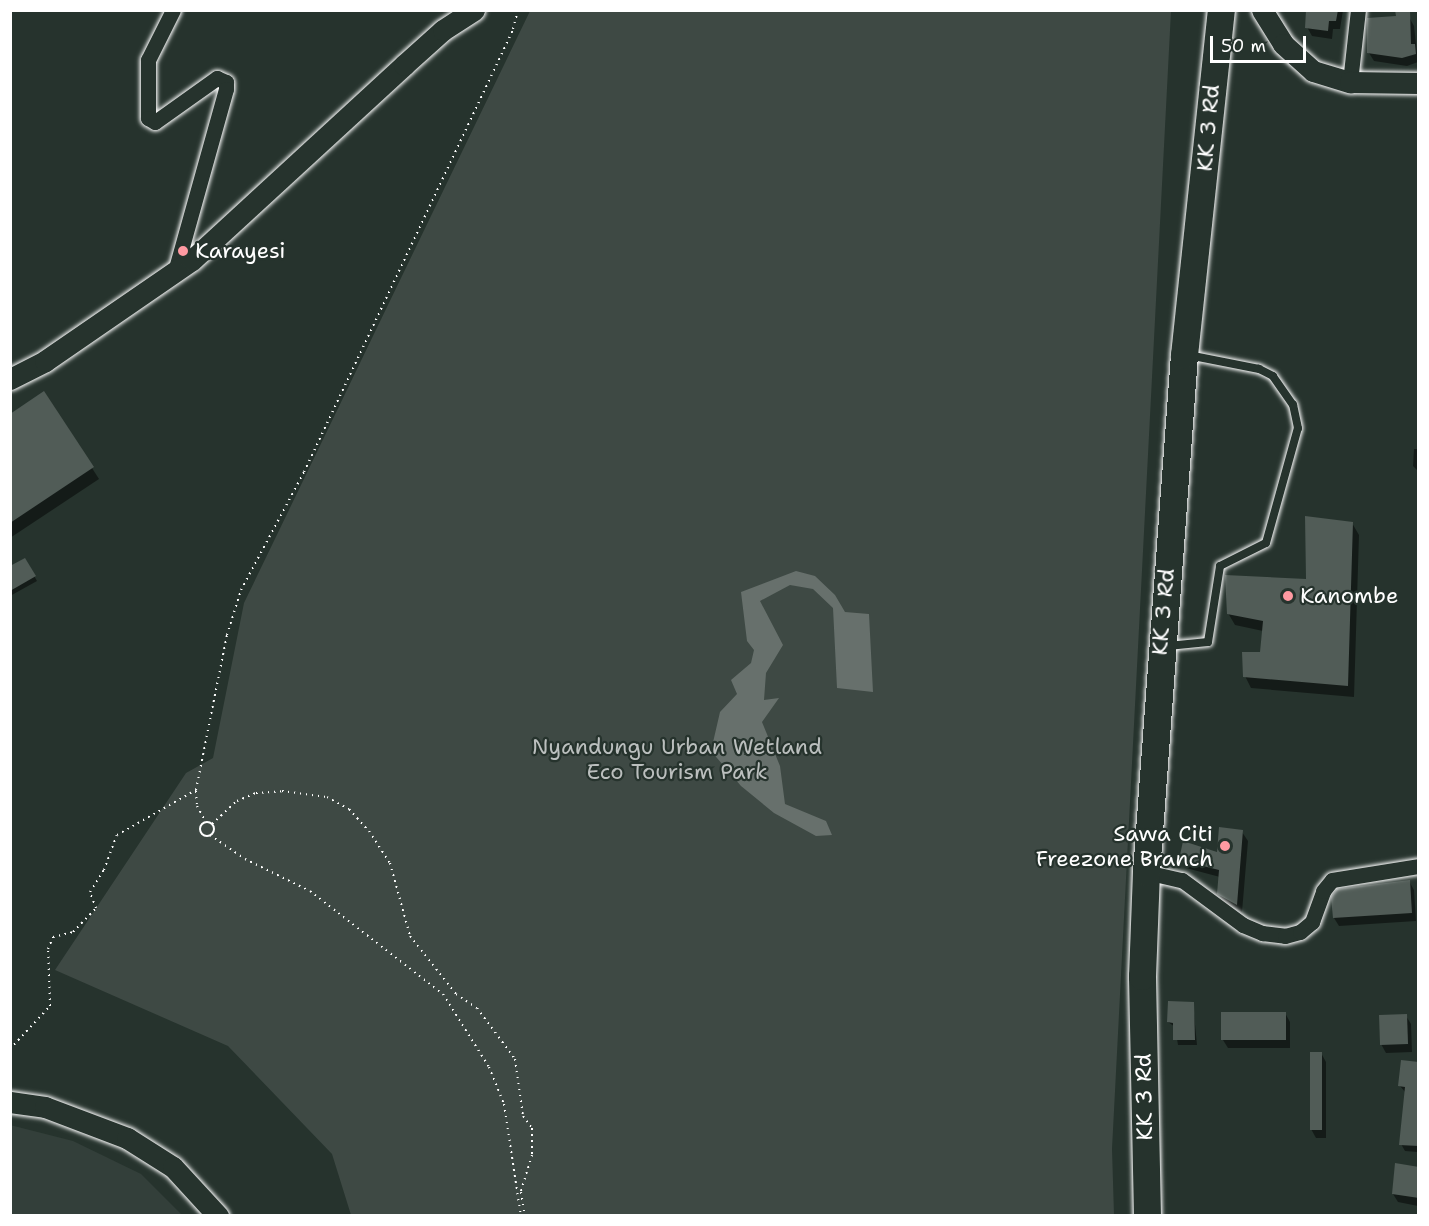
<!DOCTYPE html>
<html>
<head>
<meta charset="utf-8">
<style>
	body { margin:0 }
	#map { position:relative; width:1429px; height:1226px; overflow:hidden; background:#26332d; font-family:"Shantell Sans",sans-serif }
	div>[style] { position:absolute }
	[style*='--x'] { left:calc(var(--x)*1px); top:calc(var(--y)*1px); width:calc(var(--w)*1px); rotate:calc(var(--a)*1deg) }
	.built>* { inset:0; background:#333f3a }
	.green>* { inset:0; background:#3e4944 }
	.water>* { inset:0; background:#67706c }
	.shadow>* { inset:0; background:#0007 }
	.building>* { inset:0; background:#515c57; transform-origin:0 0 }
	.path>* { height:2px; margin-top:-1px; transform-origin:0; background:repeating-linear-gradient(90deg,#fff 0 1.5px,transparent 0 6px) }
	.path>.ring { margin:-1px; padding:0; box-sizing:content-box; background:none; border:2px solid #fff; border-radius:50% }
	.roads { filter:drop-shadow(0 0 2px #fff) drop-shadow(0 0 2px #fff) }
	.lane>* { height:8px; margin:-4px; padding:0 4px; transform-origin:4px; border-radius:4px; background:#26332d }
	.street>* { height:15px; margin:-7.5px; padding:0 7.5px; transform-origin:7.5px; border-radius:7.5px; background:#26332d }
	.secondary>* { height:21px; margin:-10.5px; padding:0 10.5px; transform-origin:10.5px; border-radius:10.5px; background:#26332d }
	.highway>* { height:27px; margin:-13.5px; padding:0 13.5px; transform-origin:13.5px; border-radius:13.5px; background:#26332d }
	.dots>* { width:16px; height:16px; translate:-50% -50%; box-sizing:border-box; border:3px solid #26332d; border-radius:50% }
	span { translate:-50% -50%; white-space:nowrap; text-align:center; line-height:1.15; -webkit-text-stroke:4.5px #26332d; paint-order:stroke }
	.street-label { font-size:22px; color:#fff }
	.poi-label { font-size:22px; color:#fff }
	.left { translate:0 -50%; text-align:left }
	.right { translate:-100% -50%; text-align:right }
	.park-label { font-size:22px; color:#bbbfbe }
	.frame { position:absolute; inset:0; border:12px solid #fff; pointer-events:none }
	.scale { position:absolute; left:1210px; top:36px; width:96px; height:27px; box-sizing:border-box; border:3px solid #fff; border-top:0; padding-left:8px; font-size:18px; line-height:21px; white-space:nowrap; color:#fff; -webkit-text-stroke:4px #26332d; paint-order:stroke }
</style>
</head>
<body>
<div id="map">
	<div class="built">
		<i style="clip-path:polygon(10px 1125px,73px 1141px,141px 1174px,182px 1215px,11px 1215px)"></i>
	</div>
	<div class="green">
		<i style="clip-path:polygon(530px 11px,1171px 11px,1112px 1149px,1114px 1215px,351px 1215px,332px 1154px,228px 1046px,55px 970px,186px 773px,213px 758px,244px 603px)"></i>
	</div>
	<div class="water">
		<i style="clip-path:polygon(796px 571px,815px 576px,835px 595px,845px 612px,869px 614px,873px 692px,837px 688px,833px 608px,813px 589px,790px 585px,760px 601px,783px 645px,766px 673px,764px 700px,779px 698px,762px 722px,780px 766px,785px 804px,826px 821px,832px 835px,816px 836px,774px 813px,741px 786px,711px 751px,720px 712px,737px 694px,731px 680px,751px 663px,754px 650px,747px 641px,741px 592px)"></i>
	</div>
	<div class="shadow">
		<i style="clip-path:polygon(1308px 10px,1343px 10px,1340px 29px,1333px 29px,1332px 39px,1312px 36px,1307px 27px)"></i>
		<i style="clip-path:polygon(1409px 17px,1414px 26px,1418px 62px,1407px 66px,1374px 61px,1369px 53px)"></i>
		<i style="clip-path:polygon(44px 393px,99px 479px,10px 538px,10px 416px)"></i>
		<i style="clip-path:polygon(1414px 449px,1418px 449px,1418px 471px,1413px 466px)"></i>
		<i style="clip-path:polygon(1352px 523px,1359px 535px,1354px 697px,1251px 688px,1245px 676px,1261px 653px,1263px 631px,1235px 625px,1228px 613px,1308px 581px)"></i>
		<i style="clip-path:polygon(25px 560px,37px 581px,10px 596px,10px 569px)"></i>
		<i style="clip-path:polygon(1242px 832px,1248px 841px,1242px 912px,1224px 902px,1218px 893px,1220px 877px,1186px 868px,1181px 859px,1218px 854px)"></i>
		<i style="clip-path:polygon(1409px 881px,1414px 890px,1416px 921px,1339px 926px,1334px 918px)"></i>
		<i style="clip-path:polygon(1193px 1003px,1197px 1045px,1178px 1045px,1175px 1027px,1168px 1022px)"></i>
		<i style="clip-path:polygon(1285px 1013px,1290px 1022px,1290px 1048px,1228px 1048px,1223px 1040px,1223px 1014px)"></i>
		<i style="clip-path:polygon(1406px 1016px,1411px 1024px,1412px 1052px,1386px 1053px,1381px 1044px)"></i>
		<i style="clip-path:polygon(1321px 1053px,1326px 1062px,1326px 1138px,1316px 1138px,1311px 1129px)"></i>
		<i style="clip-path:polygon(1418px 1063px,1418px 1152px,1405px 1151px,1401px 1144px,1406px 1093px,1400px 1086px)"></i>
		<i style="clip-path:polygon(1418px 1168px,1418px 1206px,1398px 1202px,1393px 1194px)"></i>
	</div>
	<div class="building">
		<i style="clip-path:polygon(1306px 10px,1338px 10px,1336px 21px,1329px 21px,1328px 31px,1305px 28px)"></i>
		<i style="clip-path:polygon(1395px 10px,1410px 10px,1411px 44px,1415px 44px,1416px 54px,1402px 58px,1367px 53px,1367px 18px,1396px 16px)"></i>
		<i style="clip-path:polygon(44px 391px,94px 467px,10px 523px,10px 414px)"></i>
		<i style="clip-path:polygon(1305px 516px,1353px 522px,1348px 686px,1243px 677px,1242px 652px,1260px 652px,1263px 621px,1227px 614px,1225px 575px,1306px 579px)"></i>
		<i style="clip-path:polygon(25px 558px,36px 576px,10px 591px,10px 566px)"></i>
		<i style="clip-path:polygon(1219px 827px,1243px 830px,1237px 905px,1217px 894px,1219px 870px,1179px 860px,1183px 841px,1217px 852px)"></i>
		<i style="clip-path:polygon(1410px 880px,1412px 913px,1333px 918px,1331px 897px,1337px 889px)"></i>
		<i style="clip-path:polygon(1168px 1001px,1194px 1002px,1195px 1040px,1173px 1040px,1173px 1023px,1167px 1022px)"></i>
		<i style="left:1221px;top:1012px;width:65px;height:28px"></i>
		<i style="left:1407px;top:1014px;width:30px;height:28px;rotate:88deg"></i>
		<i style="left:1310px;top:1052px;width:12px;height:78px"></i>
		<i style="clip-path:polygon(1401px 1060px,1419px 1062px,1419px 1146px,1399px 1145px,1405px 1087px,1398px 1086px)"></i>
		<i style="clip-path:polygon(1395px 1163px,1419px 1167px,1419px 1198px,1392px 1194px)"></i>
	</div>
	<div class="path">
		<i style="--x:196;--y:791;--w:15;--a:86"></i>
		<i style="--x:197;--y:806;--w:18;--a:61"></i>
		<i class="ring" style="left:200px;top:822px;width:12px;height:12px"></i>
		<i style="--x:212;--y:824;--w:34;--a:-43"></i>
		<i style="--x:237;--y:801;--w:21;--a:-23"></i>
		<i style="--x:256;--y:793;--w:26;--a:-4"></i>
		<i style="--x:282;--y:791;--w:45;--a:7.6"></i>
		<i style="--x:327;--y:797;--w:25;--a:29"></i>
		<i style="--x:349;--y:809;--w:30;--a:48"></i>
		<i style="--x:369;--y:831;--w:38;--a:57"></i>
		<i style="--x:390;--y:863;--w:76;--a:74.7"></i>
		<i style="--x:410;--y:936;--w:74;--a:51.6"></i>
		<i style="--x:456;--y:994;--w:25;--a:34"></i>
		<i style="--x:477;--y:1008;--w:64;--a:53.3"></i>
		<i style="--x:515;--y:1059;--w:58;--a:82"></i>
		<i style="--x:523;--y:1116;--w:15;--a:53"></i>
		<i style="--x:532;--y:1128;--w:27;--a:90"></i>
		<i style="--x:532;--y:1155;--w:39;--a:107"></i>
		<i style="--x:521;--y:1192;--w:24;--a:81"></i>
		<i style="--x:210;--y:835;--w:42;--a:34.4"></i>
		<i style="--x:245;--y:859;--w:72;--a:26.2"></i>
		<i style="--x:310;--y:891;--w:168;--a:37.8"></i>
		<i style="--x:443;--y:994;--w:86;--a:57.8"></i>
		<i style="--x:489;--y:1067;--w:40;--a:68"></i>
		<i style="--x:504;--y:1104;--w:113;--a:81.4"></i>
		<i style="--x:10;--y:1049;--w:59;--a:-47.1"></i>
		<i style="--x:50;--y:1006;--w:57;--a:-92"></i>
		<i style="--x:48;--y:949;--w:13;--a:-67"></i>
		<i style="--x:53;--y:937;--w:21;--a:-14"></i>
		<i style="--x:73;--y:932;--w:33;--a:-46"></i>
		<i style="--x:96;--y:908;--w:17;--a:-111"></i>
		<i style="--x:90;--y:892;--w:26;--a:-58"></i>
		<i style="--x:104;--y:870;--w:37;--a:-70"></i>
		<i style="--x:117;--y:835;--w:91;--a:-29.7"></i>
		<i style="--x:196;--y:790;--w:158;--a:-78.7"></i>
		<i style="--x:227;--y:635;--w:47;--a:-72.7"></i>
		<i style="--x:241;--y:590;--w:134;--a:-61.9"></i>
		<i style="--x:304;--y:472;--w:490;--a:-64.7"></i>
		<i style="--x:513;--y:29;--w:20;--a:-75"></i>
	</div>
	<div class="roads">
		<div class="lane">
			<i style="--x:1168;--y:646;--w:40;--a:-5.7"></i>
			<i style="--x:1208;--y:642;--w:77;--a:-81"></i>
			<i style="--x:1220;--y:566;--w:51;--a:-26.6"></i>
			<i style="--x:1266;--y:543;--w:119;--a:-74.5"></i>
			<i style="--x:1298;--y:428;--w:24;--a:-102"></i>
			<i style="--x:1293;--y:405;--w:35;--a:-125"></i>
			<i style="--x:1273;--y:376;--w:16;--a:-153"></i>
			<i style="--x:1259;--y:369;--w:72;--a:-168.8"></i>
		</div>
		<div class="street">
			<i style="--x:173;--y:10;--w:56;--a:116.6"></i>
			<i style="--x:148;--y:60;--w:58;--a:90"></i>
			<i style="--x:148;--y:118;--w:8;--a:30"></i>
			<i style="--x:155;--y:122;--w:76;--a:-35.4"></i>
			<i style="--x:217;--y:78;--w:10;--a:24"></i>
			<i style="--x:226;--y:82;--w:7;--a:90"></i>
			<i style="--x:226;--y:89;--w:190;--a:105.6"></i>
			<i style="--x:1350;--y:82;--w:72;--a:-83.7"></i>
			<i style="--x:1146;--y:872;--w:37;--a:13"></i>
			<i style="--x:1182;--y:880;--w:76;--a:36.4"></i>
			<i style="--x:1243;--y:925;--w:21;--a:23"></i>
			<i style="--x:1262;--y:933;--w:23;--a:7"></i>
			<i style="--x:1285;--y:936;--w:16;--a:-15"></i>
			<i style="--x:1300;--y:932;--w:16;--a:-40"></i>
			<i style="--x:1312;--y:922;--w:33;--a:-70"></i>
			<i style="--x:1323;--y:891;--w:14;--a:-51"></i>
			<i style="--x:1332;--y:880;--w:87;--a:-9.2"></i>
		</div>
		<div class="secondary">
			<i style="--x:1262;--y:10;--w:40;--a:58"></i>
			<i style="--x:1283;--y:44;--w:40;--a:42"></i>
			<i style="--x:1313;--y:71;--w:39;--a:17"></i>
			<i style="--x:1350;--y:82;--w:68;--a:0.8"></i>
			<i style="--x:10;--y:379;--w:39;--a:-27"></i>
			<i style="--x:45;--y:361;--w:178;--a:-34.5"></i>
			<i style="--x:192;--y:260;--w:288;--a:-42.6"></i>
			<i style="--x:404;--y:65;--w:52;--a:-41.9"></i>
			<i style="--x:443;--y:30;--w:37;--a:-33"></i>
			<i style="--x:10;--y:1102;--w:35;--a:8"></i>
			<i style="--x:45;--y:1107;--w:88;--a:20.7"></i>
			<i style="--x:127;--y:1138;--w:54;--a:32.2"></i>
			<i style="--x:173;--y:1167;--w:67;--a:47.4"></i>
		</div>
		<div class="highway">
			<i style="--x:1147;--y:1216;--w:240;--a:-91.2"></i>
			<i style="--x:1142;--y:976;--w:104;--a:-87.8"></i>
			<i style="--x:1146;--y:872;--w:518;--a:-85.8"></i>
			<i style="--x:1184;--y:355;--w:347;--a:-83.9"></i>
		</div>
	</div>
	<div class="dots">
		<i style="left:183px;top:251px;background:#ff9aa2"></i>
		<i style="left:1288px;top:596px;background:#ff9aa2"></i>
		<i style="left:1225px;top:846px;background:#ff9aa2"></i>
	</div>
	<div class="street-label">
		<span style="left:1208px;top:128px;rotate:-85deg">KK 3 Rd</span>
		<span style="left:1163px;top:612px;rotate:-85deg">KK 3 Rd</span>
		<span style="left:1144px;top:1097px;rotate:-91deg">KK 3 Rd</span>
	</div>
	<div class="poi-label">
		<span class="left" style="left:195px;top:251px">Karayesi</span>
		<span class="left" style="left:1300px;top:596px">Kanombe</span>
		<span class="right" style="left:1213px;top:846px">Sawa Citi<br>Freezone Branch</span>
	</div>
	<div class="park-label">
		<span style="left:677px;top:759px">Nyandungu Urban Wetland<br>Eco Tourism Park</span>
	</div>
	<div class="frame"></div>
	<div class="scale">50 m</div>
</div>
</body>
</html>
